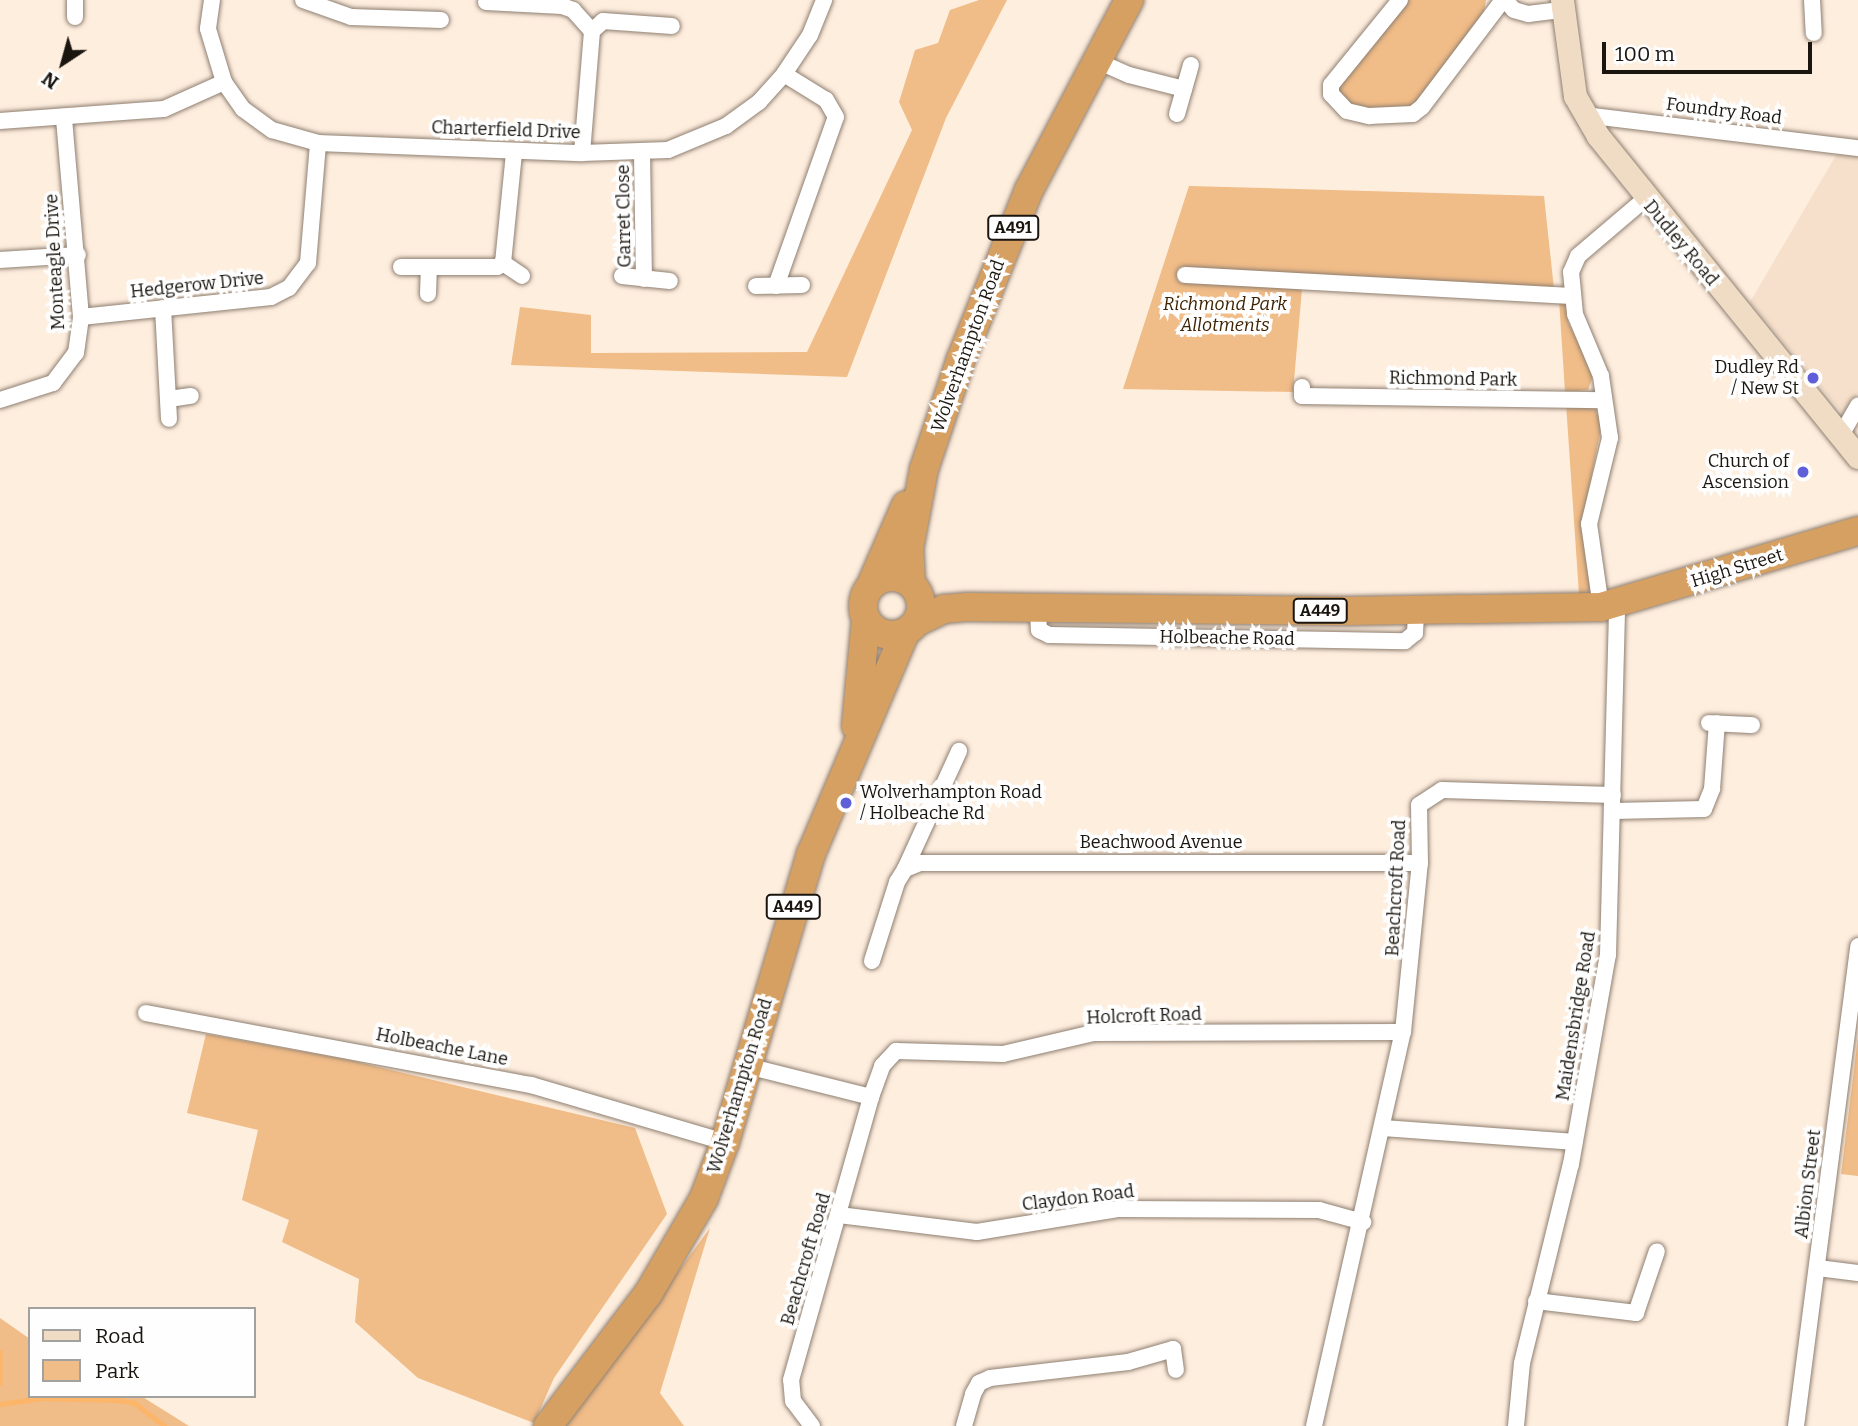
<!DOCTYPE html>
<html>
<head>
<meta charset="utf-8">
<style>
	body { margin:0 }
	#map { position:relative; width:1858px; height:1426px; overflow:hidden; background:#feeede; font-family:Bitter,serif }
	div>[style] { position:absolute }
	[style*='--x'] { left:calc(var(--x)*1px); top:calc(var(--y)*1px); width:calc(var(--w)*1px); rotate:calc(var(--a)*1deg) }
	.built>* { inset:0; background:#f6e0cb }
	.green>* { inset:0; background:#f0bc87 }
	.stream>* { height:4.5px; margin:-2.25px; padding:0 2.25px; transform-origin:2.25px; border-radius:2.25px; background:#fcb569 }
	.roads { filter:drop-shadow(0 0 2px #8e7f71) drop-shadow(0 0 2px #8e7f71) }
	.minor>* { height:16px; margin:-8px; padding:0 8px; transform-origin:8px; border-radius:8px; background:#fff }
	.secondary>* { height:23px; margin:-11.5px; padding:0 11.5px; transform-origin:11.5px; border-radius:11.5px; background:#f0dcc4 }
	.trunk>* { height:28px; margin:-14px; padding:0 14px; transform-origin:14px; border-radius:14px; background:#d6a063 }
	.trunk>.ring { margin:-14px; padding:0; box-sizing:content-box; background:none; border:28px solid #d6a063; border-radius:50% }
	.dots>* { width:19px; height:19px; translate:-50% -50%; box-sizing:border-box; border:4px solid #fefefe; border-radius:50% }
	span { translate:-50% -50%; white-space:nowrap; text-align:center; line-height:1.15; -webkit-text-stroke:7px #fefefe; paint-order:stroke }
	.shield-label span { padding:2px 5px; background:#fefefe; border:2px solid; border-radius:5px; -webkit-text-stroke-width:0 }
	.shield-label { font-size:16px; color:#1a150f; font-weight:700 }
	.street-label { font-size:18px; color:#1a150f }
	.park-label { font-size:18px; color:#3d2201; font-style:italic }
	.poi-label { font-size:18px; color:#1a150f }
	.right { translate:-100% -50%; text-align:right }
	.left { translate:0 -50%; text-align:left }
	.legend { position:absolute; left:28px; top:1307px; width:228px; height:91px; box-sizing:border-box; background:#fefefe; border:2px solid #a3a19e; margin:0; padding:9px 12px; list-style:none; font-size:21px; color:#1a150f }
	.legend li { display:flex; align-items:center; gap:14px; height:35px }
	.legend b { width:35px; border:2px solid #a3a19e }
	.north { position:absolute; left:28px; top:28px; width:70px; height:70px; -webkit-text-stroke:5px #fefefe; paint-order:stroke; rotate:216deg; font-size:19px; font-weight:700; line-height:28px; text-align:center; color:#1a150f }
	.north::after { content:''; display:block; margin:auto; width:24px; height:32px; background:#1a150f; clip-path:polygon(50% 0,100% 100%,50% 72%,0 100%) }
	.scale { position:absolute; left:1602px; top:42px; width:210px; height:32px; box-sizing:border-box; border:4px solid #1a150f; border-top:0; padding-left:9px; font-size:21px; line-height:24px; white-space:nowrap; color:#1a150f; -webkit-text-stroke:5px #fefefe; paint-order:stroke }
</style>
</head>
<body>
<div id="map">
	<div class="built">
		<i style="clip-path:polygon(1838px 152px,1858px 155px,1858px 393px,1844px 415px,1750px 302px)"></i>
	</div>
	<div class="green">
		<i style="clip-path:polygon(979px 0,1007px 0,946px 118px,847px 377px,511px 365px,520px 307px,591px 315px,591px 353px,807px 352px,912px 130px,899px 102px,915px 50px,938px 43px,950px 10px)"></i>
		<i style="clip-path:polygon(1406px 0,1486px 0,1483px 16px,1412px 107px,1360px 109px,1339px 100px,1338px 86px)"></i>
		<i style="clip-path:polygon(1189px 186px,1544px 196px,1554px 289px,1302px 289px,1293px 392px,1123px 389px)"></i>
		<i style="clip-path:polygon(1566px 298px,1568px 322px,1594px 373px,1588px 390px,1565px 392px,1559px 299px)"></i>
		<i style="clip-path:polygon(1566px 404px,1594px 407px,1602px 423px,1587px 500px,1585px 533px,1592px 583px,1589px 593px,1579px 594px)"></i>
		<i style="clip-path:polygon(206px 1034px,345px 1059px,635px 1128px,667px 1214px,554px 1378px,534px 1423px,418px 1378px,355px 1322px,359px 1279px,282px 1242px,289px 1220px,242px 1200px,258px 1130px,187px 1113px)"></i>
		<i style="clip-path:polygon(1858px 1037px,1858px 1176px,1841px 1174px)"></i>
		<i style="clip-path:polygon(710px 1228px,660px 1393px,684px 1426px,557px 1426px,597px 1382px)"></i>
		<i style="clip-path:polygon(0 1318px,30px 1339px,30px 1396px,141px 1396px,189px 1426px,0 1426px)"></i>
	</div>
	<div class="stream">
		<i style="--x:0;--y:1352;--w:31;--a:90"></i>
		<i style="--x:0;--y:1404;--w:42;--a:-8.1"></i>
		<i style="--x:42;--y:1398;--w:76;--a:1.5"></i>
		<i style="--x:118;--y:1400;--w:17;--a:10"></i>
		<i style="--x:135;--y:1403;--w:37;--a:38"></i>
	</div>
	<div class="roads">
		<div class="minor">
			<i style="--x:75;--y:0;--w:17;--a:90"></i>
			<i style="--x:212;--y:0;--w:29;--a:98"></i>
			<i style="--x:208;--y:29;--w:55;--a:73.2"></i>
			<i style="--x:224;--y:82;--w:33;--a:55"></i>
			<i style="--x:243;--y:109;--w:36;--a:36"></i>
			<i style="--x:272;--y:130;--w:48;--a:15.8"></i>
			<i style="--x:318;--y:143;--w:264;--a:2.2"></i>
			<i style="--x:582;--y:153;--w:86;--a:-2"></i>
			<i style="--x:668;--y:150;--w:63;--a:-22.5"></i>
			<i style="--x:726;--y:126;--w:41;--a:-36"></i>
			<i style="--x:759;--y:102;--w:38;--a:-48"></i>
			<i style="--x:784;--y:74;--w:47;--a:-56.3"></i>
			<i style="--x:810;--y:35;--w:38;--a:-68"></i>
			<i style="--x:303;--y:0;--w:51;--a:19.5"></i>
			<i style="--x:351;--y:17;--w:90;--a:1.9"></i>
			<i style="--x:1400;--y:0;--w:109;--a:129.1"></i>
			<i style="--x:1331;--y:85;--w:9;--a:90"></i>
			<i style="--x:1331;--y:94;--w:23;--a:47"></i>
			<i style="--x:1347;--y:111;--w:23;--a:13"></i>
			<i style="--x:1369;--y:116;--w:44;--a:-2.6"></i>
			<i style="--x:1413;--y:114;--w:11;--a:-38"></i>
			<i style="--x:1422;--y:107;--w:134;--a:-52.9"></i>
			<i style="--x:1505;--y:0;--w:13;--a:48"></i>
			<i style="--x:1514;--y:10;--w:15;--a:16"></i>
			<i style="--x:1528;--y:14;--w:35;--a:-7"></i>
			<i style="--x:1812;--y:0;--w:33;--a:87"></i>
			<i style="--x:486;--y:2;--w:76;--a:3"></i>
			<i style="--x:562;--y:6;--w:12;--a:20"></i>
			<i style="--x:573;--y:10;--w:28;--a:48"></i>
			<i style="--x:592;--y:31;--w:15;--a:-42"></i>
			<i style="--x:603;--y:21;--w:69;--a:4.1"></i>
			<i style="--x:1095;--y:60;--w:37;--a:24"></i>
			<i style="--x:1129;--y:75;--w:57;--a:14.3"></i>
			<i style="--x:1177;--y:114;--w:51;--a:-74.1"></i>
			<i style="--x:1584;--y:115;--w:276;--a:6.9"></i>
			<i style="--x:0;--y:121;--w:164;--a:-4.2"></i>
			<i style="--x:164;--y:109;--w:66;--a:-24.2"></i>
			<i style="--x:582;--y:153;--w:122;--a:-85.3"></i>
			<i style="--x:642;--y:153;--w:126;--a:89.1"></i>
			<i style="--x:0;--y:260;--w:78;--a:-3.7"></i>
			<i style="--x:503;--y:263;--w:23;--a:34"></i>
			<i style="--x:401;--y:267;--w:96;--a:0"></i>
			<i style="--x:497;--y:267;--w:7;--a:-34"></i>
			<i style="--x:503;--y:263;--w:111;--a:-84.3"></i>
			<i style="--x:1185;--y:275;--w:388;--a:3.1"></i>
			<i style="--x:622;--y:276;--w:48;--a:5.9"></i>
			<i style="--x:756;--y:286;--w:46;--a:-1.2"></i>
			<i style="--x:776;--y:286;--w:179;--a:-70.5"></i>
			<i style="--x:836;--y:117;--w:20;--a:-120"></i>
			<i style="--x:826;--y:100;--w:49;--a:-148.2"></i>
			<i style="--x:428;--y:294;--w:27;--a:-88"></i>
			<i style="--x:163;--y:308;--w:111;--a:86.9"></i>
			<i style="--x:81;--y:317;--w:191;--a:-6"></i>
			<i style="--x:271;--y:297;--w:20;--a:-27"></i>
			<i style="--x:289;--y:288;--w:31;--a:-53"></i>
			<i style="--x:308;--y:263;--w:120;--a:-85.2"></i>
			<i style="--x:1302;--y:387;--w:9;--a:90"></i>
			<i style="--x:1302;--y:396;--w:302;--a:0.8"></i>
			<i style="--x:169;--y:399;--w:22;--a:-8"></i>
			<i style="--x:0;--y:400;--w:56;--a:-17.8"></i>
			<i style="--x:53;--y:383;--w:38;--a:-53"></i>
			<i style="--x:76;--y:353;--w:36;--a:-82"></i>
			<i style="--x:81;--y:317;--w:201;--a:-94.9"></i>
			<i style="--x:1841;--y:435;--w:34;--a:-60"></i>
			<i style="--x:1038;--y:606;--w:24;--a:88"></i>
			<i style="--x:1039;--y:630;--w:11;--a:27"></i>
			<i style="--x:1049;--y:635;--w:356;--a:1"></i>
			<i style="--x:1405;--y:641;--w:13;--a:-39"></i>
			<i style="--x:1415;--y:633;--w:22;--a:-87"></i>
			<i style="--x:1601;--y:607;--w:84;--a:-98.2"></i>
			<i style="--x:1589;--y:524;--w:89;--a:-76.3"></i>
			<i style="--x:1610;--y:438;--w:63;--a:-98.3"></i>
			<i style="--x:1601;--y:376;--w:67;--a:-112.8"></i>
			<i style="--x:1575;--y:314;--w:42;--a:-95.4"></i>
			<i style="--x:1571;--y:272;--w:17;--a:-66"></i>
			<i style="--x:1578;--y:256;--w:88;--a:-40.4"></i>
			<i style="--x:1709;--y:723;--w:43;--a:2.7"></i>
			<i style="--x:1613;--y:811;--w:91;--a:-1.3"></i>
			<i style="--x:1704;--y:809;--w:22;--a:-68"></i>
			<i style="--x:1712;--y:789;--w:66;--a:-85.7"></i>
			<i style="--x:905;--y:869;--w:130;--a:-65.4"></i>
			<i style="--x:872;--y:961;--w:83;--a:-72.4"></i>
			<i style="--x:897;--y:882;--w:15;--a:-58"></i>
			<i style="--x:905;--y:869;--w:16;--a:-22"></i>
			<i style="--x:920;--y:863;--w:500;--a:0"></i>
			<i style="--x:146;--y:1013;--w:392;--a:10.6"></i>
			<i style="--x:531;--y:1085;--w:202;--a:16.4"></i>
			<i style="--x:747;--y:1066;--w:128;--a:14"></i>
			<i style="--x:1384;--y:1128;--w:191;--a:4.2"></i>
			<i style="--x:839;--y:1215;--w:139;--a:7"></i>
			<i style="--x:977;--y:1232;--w:144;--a:-9.2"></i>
			<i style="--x:1119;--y:1209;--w:200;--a:0.3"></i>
			<i style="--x:1319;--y:1210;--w:46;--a:15.3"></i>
			<i style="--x:1818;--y:1268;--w:40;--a:7.1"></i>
			<i style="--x:1536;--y:1301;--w:101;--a:6.8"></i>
			<i style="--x:1636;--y:1313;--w:65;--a:-71.3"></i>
			<i style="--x:812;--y:1426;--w:31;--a:-127"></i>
			<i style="--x:793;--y:1401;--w:21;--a:-95"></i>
			<i style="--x:791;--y:1380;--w:294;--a:-74.2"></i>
			<i style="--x:871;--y:1097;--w:33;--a:-70"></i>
			<i style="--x:882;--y:1066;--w:21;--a:-47"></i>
			<i style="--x:896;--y:1051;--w:107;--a:1.6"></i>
			<i style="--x:1003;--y:1054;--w:92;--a:-13.1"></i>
			<i style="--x:1093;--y:1033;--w:310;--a:-0.2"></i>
			<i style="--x:964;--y:1426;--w:33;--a:-74"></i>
			<i style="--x:973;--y:1394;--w:13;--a:-61"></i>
			<i style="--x:979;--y:1383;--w:12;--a:-24"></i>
			<i style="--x:990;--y:1378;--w:139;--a:-6.6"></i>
			<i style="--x:1128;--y:1362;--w:47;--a:-16.1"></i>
			<i style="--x:1173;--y:1349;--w:21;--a:82"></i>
			<i style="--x:1314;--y:1426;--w:404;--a:-77.3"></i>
			<i style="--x:1403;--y:1032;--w:170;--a:-84.3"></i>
			<i style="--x:1420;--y:863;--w:58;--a:-91"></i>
			<i style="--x:1419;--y:805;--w:27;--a:-33"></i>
			<i style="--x:1442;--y:790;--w:171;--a:1.7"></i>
			<i style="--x:1516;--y:1426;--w:63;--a:-84.6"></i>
			<i style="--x:1522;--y:1363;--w:205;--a:-76.2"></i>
			<i style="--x:1571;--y:1164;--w:212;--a:-80"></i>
			<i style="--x:1608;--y:955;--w:350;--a:-88.5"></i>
			<i style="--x:1796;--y:1426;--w:484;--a:-82.6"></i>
		</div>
		<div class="secondary">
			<i style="--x:1562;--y:0;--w:97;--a:82.3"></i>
			<i style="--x:1575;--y:96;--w:46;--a:60.1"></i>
			<i style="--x:1598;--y:136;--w:413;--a:51"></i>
		</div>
		<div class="trunk">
			<i class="ring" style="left:863px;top:577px;width:30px;height:30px"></i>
			<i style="--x:911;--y:583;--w:34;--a:-93"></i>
			<i style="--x:909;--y:549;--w:81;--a:-79.4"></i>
			<i style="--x:924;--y:469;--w:116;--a:-71.4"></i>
			<i style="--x:961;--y:359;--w:182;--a:-68.1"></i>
			<i style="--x:1029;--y:190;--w:215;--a:-62.2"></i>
			<i style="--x:871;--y:585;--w:87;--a:-66.4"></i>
			<i style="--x:917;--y:622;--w:30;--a:-26"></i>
			<i style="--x:944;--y:609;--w:24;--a:-5"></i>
			<i style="--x:968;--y:607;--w:377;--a:0.6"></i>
			<i style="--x:1345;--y:611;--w:256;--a:-0.9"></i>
			<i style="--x:1601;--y:607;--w:268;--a:-16.5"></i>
			<i style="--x:856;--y:726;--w:107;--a:-84.7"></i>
			<i style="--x:548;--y:1426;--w:166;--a:-52.9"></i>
			<i style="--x:648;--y:1294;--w:111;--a:-59.7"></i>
			<i style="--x:704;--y:1198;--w:60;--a:-69.4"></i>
			<i style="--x:725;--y:1142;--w:301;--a:-73.4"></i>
			<i style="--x:811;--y:854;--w:240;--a:-67"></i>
		</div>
	</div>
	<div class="dots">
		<i style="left:1813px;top:378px;background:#5f5fd7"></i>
		<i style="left:1803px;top:472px;background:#5f5fd7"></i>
		<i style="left:846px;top:803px;background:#5f5fd7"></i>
	</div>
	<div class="shield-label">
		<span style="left:1013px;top:228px">A491</span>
		<span style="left:1320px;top:611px">A449</span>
		<span style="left:793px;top:907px">A449</span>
	</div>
	<div class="street-label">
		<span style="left:1724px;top:111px;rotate:7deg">Foundry Road</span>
		<span style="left:506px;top:130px;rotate:2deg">Charterfield Drive</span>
		<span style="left:624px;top:216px;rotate:-91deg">Garret Close</span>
		<span style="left:1681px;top:243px;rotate:50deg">Dudley Road</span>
		<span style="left:55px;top:262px;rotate:-93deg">Monteagle Drive</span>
		<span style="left:197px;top:285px;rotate:-6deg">Hedgerow Drive</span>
		<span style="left:968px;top:346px;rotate:-70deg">Wolverhampton Road</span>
		<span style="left:1453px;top:379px;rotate:1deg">Richmond Park</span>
		<span style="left:1737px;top:568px;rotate:-17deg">High Street</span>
		<span style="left:1227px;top:638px;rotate:1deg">Holbeache Road</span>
		<span style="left:1161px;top:842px">Beachwood Avenue</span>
		<span style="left:1396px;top:888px;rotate:-87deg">Beachcroft Road</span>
		<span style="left:1144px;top:1016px;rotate:-2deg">Holcroft Road</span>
		<span style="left:1576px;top:1016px;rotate:-81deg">Maidensbridge Road</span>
		<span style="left:442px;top:1047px;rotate:11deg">Holbeache Lane</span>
		<span style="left:740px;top:1086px;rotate:-73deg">Wolverhampton Road</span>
		<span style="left:1808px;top:1184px;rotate:-83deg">Albion Street</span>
		<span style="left:1078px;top:1198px;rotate:-7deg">Claydon Road</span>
		<span style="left:806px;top:1259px;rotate:-74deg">Beachcroft Road</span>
	</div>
	<div class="park-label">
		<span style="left:1225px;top:315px">Richmond Park<br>Allotments</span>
	</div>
	<div class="poi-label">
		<span class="right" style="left:1799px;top:378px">Dudley Rd<br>/ New St</span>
		<span class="right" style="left:1789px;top:472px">Church of<br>Ascension</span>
		<span class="left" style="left:860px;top:803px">Wolverhampton Road<br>/ Holbeache Rd</span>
	</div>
	<ul class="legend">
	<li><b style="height:9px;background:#f0dcc4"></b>Road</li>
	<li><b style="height:19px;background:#f0bc87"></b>Park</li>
	</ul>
	<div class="north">N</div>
	<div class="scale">100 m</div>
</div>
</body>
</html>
